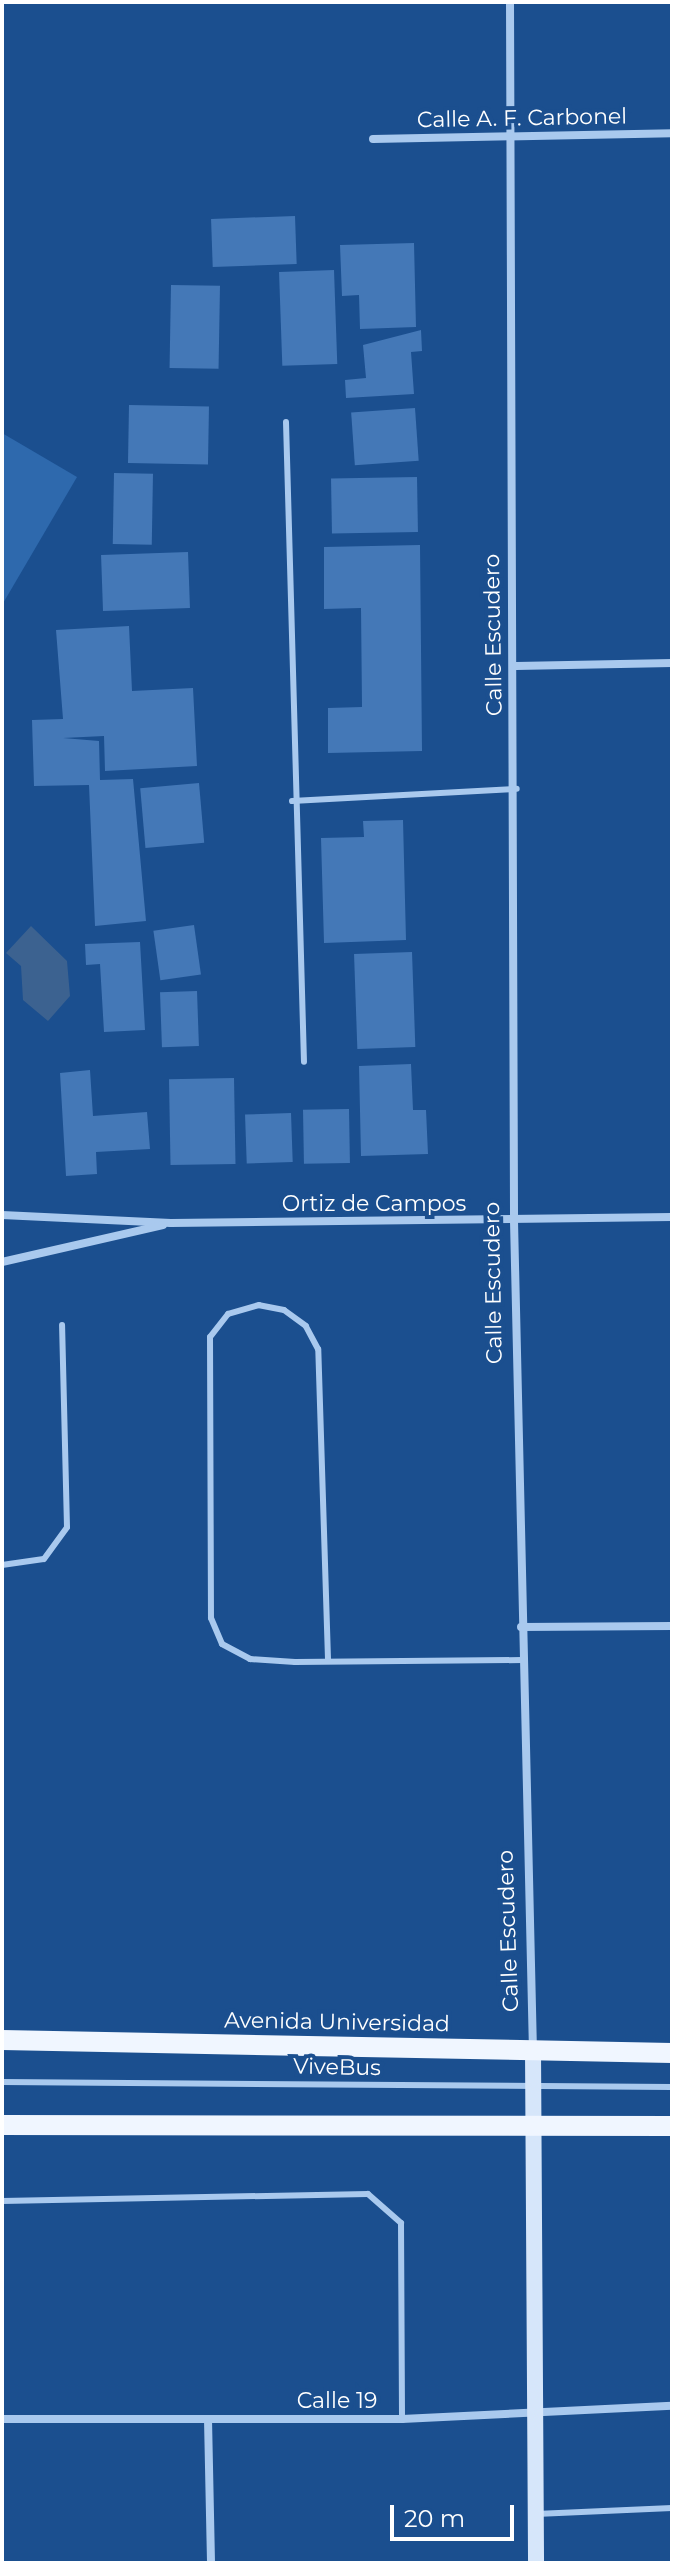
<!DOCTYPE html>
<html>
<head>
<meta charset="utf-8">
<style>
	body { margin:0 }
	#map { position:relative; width:674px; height:2565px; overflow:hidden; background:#1b4f8f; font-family:Montserrat,sans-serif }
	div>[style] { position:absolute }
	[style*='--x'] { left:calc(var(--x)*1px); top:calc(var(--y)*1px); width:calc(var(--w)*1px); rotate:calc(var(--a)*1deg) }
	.green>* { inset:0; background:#2e69ad }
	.water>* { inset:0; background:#3c6290 }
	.building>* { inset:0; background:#4478b7; transform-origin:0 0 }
	.lane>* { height:6px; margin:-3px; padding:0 3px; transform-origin:3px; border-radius:3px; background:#a9c9ee }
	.street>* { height:8px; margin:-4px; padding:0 4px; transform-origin:4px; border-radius:4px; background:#a9c9ee }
	.secondary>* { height:16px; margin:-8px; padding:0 8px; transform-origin:8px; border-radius:8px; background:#d6e6fa }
	.primary>* { height:20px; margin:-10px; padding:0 10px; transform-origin:10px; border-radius:10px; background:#f0f6ff }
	span { translate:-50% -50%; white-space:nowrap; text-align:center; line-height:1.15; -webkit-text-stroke:8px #1b4f8f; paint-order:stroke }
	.street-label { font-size:22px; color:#fff }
	.frame { position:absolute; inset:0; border:4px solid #fff; pointer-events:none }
	.scale { position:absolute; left:390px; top:2505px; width:124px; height:36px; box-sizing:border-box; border:4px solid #fff; border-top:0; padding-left:10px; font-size:24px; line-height:28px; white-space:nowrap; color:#fff; -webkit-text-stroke:6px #1b4f8f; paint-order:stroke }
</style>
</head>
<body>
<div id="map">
	<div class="green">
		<i style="clip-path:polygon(2px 433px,77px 477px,2px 605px)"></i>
	</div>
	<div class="water">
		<i style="clip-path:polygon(31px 926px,67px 961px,70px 996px,48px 1021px,23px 1000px,21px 966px,6px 953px)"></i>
	</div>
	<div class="building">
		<i style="left:295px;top:216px;width:48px;height:84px;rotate:88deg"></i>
		<i style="clip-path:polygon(414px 243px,416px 327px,360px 329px,359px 295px,342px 296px,340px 245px)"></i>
		<i style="left:334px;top:270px;width:94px;height:55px;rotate:88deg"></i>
		<i style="left:171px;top:285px;width:49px;height:83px;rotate:1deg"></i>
		<i style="clip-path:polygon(421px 330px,422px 351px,411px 352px,414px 394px,346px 398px,345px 380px,366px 378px,363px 345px)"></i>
		<i style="left:129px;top:405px;width:80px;height:58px;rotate:1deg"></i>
		<i style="left:415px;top:408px;width:53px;height:64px;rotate:86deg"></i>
		<i style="left:114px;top:473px;width:39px;height:71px;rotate:1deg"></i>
		<i style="left:417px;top:477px;width:55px;height:86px;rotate:89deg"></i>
		<i style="clip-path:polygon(420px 545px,422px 751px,328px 753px,328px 708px,362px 707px,361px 608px,324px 609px,324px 547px)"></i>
		<i style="left:188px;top:552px;width:56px;height:87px;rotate:88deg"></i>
		<i style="clip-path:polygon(129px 626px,132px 691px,193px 688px,197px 766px,105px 771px,104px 736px,63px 738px,99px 741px,100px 780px,133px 779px,146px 921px,95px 926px,89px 785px,34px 786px,32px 720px,63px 719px,56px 630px)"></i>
		<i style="left:199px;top:783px;width:60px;height:59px;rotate:85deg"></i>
		<i style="clip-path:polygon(403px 820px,406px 940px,324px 943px,321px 838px,364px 837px,363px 821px)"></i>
		<i style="left:194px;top:925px;width:50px;height:41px;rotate:82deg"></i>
		<i style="clip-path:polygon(140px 942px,145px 1030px,104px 1032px,100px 964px,86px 965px,85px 944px)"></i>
		<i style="left:412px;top:952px;width:95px;height:58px;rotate:88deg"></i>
		<i style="left:197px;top:991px;width:55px;height:37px;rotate:88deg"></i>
		<i style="clip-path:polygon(411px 1064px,413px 1110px,426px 1110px,428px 1154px,361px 1156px,359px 1066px)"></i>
		<i style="clip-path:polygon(90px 1070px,93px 1116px,147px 1112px,150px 1149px,96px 1152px,97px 1174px,66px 1176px,60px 1073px)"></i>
		<i style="left:234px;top:1078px;width:86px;height:65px;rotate:89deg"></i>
		<i style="left:349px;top:1109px;width:54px;height:46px;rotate:89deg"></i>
		<i style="left:291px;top:1113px;width:49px;height:46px;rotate:88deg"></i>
	</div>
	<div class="lane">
		<i style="--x:286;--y:422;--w:640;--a:88.39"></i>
		<i style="--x:292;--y:801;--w:225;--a:-3.1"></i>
		<i style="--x:2;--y:1565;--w:42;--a:-8.1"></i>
		<i style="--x:44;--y:1559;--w:39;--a:-54"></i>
		<i style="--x:67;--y:1527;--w:202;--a:-91.4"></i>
		<i style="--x:328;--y:1659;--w:310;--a:-91.8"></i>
		<i style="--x:318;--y:1349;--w:26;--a:-118"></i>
		<i style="--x:306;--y:1326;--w:27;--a:-144"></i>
		<i style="--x:284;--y:1310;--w:25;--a:-169"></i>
		<i style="--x:259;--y:1305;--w:32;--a:164"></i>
		<i style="--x:228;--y:1314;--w:29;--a:128"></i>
		<i style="--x:210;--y:1337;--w:281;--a:89.8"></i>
		<i style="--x:211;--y:1618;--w:28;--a:67"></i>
		<i style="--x:222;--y:1644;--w:32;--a:28"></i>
		<i style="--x:250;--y:1659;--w:45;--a:3.8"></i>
		<i style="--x:295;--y:1662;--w:227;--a:-0.5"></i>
		<i style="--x:2;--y:2082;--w:670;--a:0.43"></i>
		<i style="--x:2;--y:2201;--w:366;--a:-1.1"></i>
		<i style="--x:368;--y:2194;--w:44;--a:41.3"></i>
		<i style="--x:401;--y:2223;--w:196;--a:89.7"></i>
		<i style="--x:536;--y:2514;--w:136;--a:-2.5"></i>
	</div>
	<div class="street">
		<i style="--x:510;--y:2;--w:1219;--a:89.81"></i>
		<i style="--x:514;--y:1221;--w:828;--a:88.69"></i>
		<i style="--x:373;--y:139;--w:299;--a:-1.1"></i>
		<i style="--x:516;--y:666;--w:156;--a:-1.1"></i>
		<i style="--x:2;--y:1215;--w:169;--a:2.7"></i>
		<i style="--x:171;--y:1223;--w:501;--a:-0.69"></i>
		<i style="--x:2;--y:1262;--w:165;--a:-12.9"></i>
		<i style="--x:521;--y:1627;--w:151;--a:-0.4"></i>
		<i style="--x:2;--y:2419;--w:400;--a:0"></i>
		<i style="--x:402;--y:2419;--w:270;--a:-2.8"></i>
		<i style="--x:208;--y:2419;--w:144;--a:88.8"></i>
	</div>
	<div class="secondary">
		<i style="--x:533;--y:2050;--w:513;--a:89.66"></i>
	</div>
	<div class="primary">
		<i style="--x:2;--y:2040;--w:670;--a:1.11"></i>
		<i style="--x:2;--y:2125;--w:670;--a:0.09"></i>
	</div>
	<div class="street-label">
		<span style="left:522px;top:118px;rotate:-1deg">Calle A. F. Carbonel</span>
		<span style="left:493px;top:635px;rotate:-91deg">Calle Escudero</span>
		<span style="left:374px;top:1204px">Ortiz de Campos</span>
		<span style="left:493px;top:1283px;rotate:-91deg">Calle Escudero</span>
		<span style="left:508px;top:1931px;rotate:-92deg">Calle Escudero</span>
		<span style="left:337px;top:2022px;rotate:1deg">Avenida Universidad</span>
		<span style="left:337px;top:2067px;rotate:1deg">ViveBus</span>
		<span style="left:337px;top:2401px">Calle 19</span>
	</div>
	<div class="frame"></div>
	<div class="scale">20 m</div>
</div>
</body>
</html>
